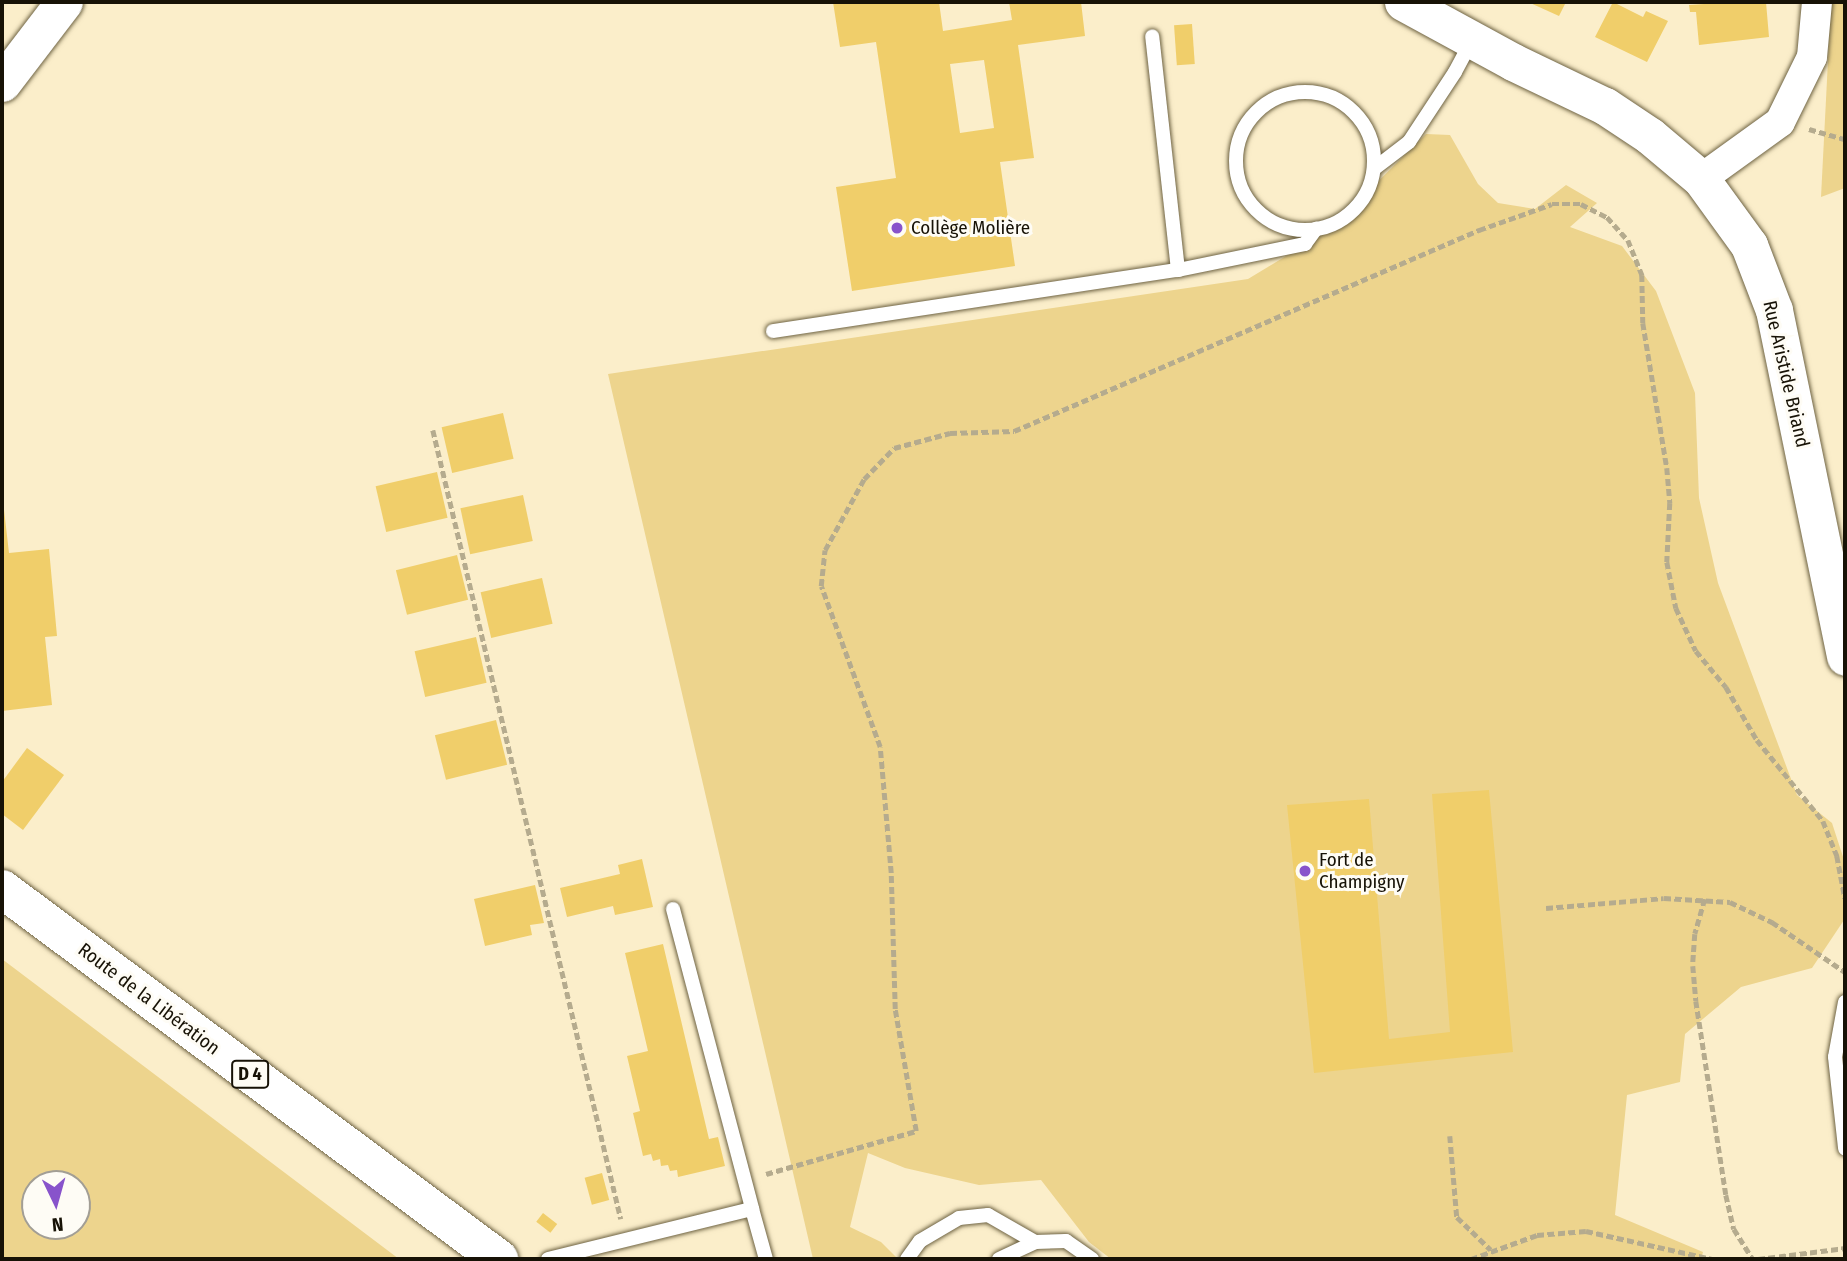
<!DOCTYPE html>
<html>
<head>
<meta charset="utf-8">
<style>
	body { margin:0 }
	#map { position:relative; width:1847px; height:1261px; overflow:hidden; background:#fbeeca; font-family:"Fira Sans Condensed",sans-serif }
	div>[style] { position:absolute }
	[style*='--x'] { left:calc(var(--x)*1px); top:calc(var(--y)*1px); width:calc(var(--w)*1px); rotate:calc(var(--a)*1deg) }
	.green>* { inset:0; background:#edd48d }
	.building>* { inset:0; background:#f0ce6a; transform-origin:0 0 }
	.path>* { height:4.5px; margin-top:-2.25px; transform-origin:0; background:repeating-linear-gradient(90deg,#b5ab8e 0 7px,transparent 0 10.5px) }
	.roads { filter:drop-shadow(0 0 2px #6e6343) drop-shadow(0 0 2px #6e6343) }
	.service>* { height:14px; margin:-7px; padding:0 7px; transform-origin:7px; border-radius:7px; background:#fff }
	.service>.ring { margin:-7px; padding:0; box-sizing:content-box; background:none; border:14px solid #fff; border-radius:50% }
	.minor>* { height:30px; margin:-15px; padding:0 15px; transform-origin:15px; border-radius:15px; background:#fff }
	.tertiary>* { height:37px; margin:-18.5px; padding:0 18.5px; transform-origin:18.5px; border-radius:18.5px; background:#fff }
	.primary>* { height:38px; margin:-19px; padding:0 19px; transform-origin:19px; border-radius:19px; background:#fff }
	.dots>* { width:19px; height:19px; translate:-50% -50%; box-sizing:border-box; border:4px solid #fefcf5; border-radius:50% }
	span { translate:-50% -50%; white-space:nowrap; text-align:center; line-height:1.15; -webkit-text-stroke:6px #fefcf5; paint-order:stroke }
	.shield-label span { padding:2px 5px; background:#fefcf5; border:2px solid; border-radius:5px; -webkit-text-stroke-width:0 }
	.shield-label { font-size:18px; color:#171206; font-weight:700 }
	.poi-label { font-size:19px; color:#171206 }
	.left { translate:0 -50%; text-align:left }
	.street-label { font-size:19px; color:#171206 }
	.frame { position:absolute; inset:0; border:4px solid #171206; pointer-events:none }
	.north { position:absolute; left:21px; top:1170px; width:70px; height:70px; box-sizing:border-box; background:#fefcf5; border:2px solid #a29e95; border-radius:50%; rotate:175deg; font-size:19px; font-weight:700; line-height:28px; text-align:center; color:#171206 }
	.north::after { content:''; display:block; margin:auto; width:24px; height:32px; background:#8853cb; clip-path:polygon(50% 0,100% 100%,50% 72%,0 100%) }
</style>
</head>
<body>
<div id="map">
	<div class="green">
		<i style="clip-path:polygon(1831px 2px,1845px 2px,1845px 188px,1821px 197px)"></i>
		<i style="clip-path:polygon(1426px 134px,1450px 135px,1478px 184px,1498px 203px,1535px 209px,1566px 185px,1597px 203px,1570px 227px,1622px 246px,1656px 291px,1695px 393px,1699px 498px,1718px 583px,1797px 795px,1832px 823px,1845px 863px,1844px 920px,1812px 968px,1741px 987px,1685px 1034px,1680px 1082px,1627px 1095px,1615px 1215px,1703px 1252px,1701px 1259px,1111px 1259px,1089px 1242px,1041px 1180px,979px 1185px,905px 1168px,868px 1153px,850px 1227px,881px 1242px,898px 1259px,813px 1259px,608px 374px,1248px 279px,1329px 230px)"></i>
		<i style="clip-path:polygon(evenodd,2px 959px,399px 1259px,2px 1259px,2px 959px,35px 1184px,77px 1184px,77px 1226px,35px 1226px,35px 1184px)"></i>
	</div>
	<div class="building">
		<i style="clip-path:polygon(evenodd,833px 2px,939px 2px,943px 31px,1012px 20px,1009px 2px,1081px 2px,1085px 36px,1018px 45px,1034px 158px,1000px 162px,1015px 266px,852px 291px,836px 187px,896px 178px,876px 42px,840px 47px,833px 2px,984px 60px,994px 128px,960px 133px,950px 64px,984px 60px)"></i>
		<i style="clip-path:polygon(1528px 2px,1566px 2px,1559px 16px)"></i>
		<i style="clip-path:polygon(1613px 2px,1643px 17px,1646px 11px,1668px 21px,1647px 62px,1595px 37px)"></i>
		<i style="clip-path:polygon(1734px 2px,1766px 2px,1769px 37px,1699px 45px,1696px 12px,1690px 12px,1689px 5px)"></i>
		<i style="left:1192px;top:24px;width:40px;height:18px;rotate:86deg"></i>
		<i style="left:503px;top:413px;width:47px;height:63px;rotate:77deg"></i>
		<i style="left:437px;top:472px;width:47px;height:63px;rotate:77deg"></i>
		<i style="clip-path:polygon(2px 492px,9px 553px,49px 549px,57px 636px,45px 637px,52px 705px,2px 711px)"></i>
		<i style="left:523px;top:495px;width:47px;height:64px;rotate:78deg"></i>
		<i style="left:457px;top:555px;width:46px;height:63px;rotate:76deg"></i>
		<i style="left:542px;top:578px;width:47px;height:63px;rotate:77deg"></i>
		<i style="left:476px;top:637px;width:47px;height:63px;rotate:77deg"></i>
		<i style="left:496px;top:720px;width:46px;height:63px;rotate:76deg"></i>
		<i style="clip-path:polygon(27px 748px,64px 775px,23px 830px,2px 814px,2px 782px)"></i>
		<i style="clip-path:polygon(1489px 790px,1513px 1052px,1314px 1073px,1287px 805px,1369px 799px,1389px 1039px,1450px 1032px,1432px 794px)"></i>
		<i style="clip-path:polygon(642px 859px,653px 907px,615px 915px,613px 906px,567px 917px,560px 888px,620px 874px,618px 865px)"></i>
		<i style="clip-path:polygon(535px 885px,544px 923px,530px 925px,532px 935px,485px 946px,474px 899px)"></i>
		<i style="clip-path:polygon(663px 944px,709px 1139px,718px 1137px,725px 1166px,678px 1177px,677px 1170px,670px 1171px,668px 1165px,661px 1166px,660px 1159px,653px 1161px,651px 1154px,643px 1156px,633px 1113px,640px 1111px,627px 1056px,648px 1051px,625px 953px)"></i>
		<i style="left:602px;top:1173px;width:28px;height:18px;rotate:75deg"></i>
		<i style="left:543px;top:1213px;width:18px;height:11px;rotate:38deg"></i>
	</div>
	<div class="path">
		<i style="--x:1809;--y:129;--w:37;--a:16"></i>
		<i style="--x:433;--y:430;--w:811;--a:76.6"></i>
		<i style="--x:1705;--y:899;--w:36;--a:106"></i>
		<i style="--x:1695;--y:934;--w:32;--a:94"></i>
		<i style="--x:1693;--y:966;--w:35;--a:85"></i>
		<i style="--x:1696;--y:1001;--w:196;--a:81.2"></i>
		<i style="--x:1726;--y:1195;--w:35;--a:77"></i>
		<i style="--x:1734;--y:1229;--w:36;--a:58"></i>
		<i style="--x:1546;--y:908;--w:118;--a:-4.8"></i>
		<i style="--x:1664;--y:898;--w:66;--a:3.5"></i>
		<i style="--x:1730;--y:902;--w:47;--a:25.5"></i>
		<i style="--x:1772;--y:922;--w:88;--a:34.4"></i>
		<i style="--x:1450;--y:1136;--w:81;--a:85.1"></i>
		<i style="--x:1457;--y:1217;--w:47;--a:44.1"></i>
		<i style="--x:766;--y:1174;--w:156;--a:-16"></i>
		<i style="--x:916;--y:1131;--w:124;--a:-99.8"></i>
		<i style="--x:895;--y:1009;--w:136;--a:-91.7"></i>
		<i style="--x:891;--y:873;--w:126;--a:-95"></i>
		<i style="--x:880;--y:747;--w:171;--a:-110.1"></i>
		<i style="--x:821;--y:586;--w:36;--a:-84"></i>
		<i style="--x:825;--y:550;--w:81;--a:-61.2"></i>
		<i style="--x:864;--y:479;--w:43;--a:-45.9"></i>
		<i style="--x:894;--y:448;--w:58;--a:-15"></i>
		<i style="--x:950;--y:433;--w:64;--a:-1.8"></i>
		<i style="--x:1014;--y:431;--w:507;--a:-23.38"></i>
		<i style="--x:1479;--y:230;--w:77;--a:-19.6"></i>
		<i style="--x:1552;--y:204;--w:29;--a:0"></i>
		<i style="--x:1581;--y:204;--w:29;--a:27"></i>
		<i style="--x:1607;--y:217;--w:31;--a:48"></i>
		<i style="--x:1628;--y:240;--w:38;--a:68"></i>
		<i style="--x:1642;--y:275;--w:48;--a:88.8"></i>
		<i style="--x:1643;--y:323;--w:147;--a:80.6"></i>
		<i style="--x:1667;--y:468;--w:35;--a:85"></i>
		<i style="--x:1670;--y:503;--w:59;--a:92.9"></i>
		<i style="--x:1667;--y:562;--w:47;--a:78.9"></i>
		<i style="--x:1676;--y:608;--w:47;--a:65.1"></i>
		<i style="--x:1696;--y:651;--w:47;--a:50.2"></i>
		<i style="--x:1726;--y:687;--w:61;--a:59.7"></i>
		<i style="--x:1757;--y:740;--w:104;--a:50.8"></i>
		<i style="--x:1823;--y:821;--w:38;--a:68"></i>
		<i style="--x:1837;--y:856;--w:43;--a:79.2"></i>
		<i style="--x:1471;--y:1259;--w:70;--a:-20"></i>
		<i style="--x:1537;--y:1235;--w:49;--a:-4.7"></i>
		<i style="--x:1586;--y:1231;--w:129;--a:12.5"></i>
		<i style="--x:1758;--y:1259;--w:88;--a:-7.2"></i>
	</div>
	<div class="roads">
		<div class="service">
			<i class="ring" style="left:1236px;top:92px;width:124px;height:124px"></i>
			<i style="--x:1375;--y:168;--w:43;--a:-37.4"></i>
			<i style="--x:1409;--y:142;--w:84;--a:-56.7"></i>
			<i style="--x:1455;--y:72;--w:36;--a:-62"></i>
			<i style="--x:1178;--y:270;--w:130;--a:-11.6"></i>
			<i style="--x:1305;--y:244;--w:19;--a:-54"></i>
			<i style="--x:773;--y:331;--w:410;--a:-8.6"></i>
			<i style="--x:1178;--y:270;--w:235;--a:-96.3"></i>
			<i style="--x:673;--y:909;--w:310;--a:75.2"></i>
			<i style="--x:1845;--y:1002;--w:56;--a:100.3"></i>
			<i style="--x:1835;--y:1057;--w:92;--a:83.7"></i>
			<i style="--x:548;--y:1259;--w:210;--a:-13.8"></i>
			<i style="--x:752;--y:1209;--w:52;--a:74.4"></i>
			<i style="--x:907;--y:1259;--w:22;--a:-54"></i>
			<i style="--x:920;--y:1241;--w:45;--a:-30.5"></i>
			<i style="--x:959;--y:1218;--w:29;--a:-6"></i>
			<i style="--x:988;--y:1215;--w:54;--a:29.9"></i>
			<i style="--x:999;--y:1259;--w:40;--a:-25"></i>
			<i style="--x:1035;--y:1242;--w:31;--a:-2"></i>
			<i style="--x:1066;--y:1241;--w:32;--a:35"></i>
		</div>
		<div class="minor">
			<i style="--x:1701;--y:179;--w:97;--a:-35.8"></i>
			<i style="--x:1780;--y:122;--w:72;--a:-63.8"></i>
			<i style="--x:1812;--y:57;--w:55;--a:-84.8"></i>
		</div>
		<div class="tertiary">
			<i style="--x:1403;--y:2;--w:125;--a:28.6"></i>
			<i style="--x:1513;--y:62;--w:102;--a:25.6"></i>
			<i style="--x:1605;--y:106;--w:54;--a:33.7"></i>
			<i style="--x:1650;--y:136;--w:67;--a:40.1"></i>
			<i style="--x:1701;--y:179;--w:82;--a:54"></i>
			<i style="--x:1749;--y:245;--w:70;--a:69"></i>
			<i style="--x:1774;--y:310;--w:354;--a:78.4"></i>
			<i style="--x:2;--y:83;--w:102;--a:-52.6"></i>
		</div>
		<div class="primary">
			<i style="--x:2;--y:889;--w:620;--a:36.67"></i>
		</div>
	</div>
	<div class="dots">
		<i style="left:897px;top:228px;background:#8853cb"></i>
		<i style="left:1305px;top:871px;background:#8853cb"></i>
	</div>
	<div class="shield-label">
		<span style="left:250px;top:1074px">D 4</span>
	</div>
	<div class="poi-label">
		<span class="left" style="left:911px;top:228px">Collège Molière</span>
		<span class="left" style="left:1319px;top:871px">Fort de<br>Champigny</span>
	</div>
	<div class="street-label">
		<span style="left:1786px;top:374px;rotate:77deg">Rue Aristide Briand</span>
		<span style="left:149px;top:999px;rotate:37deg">Route de la Libération</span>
	</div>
	<div class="frame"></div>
	<div class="north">N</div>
</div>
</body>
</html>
